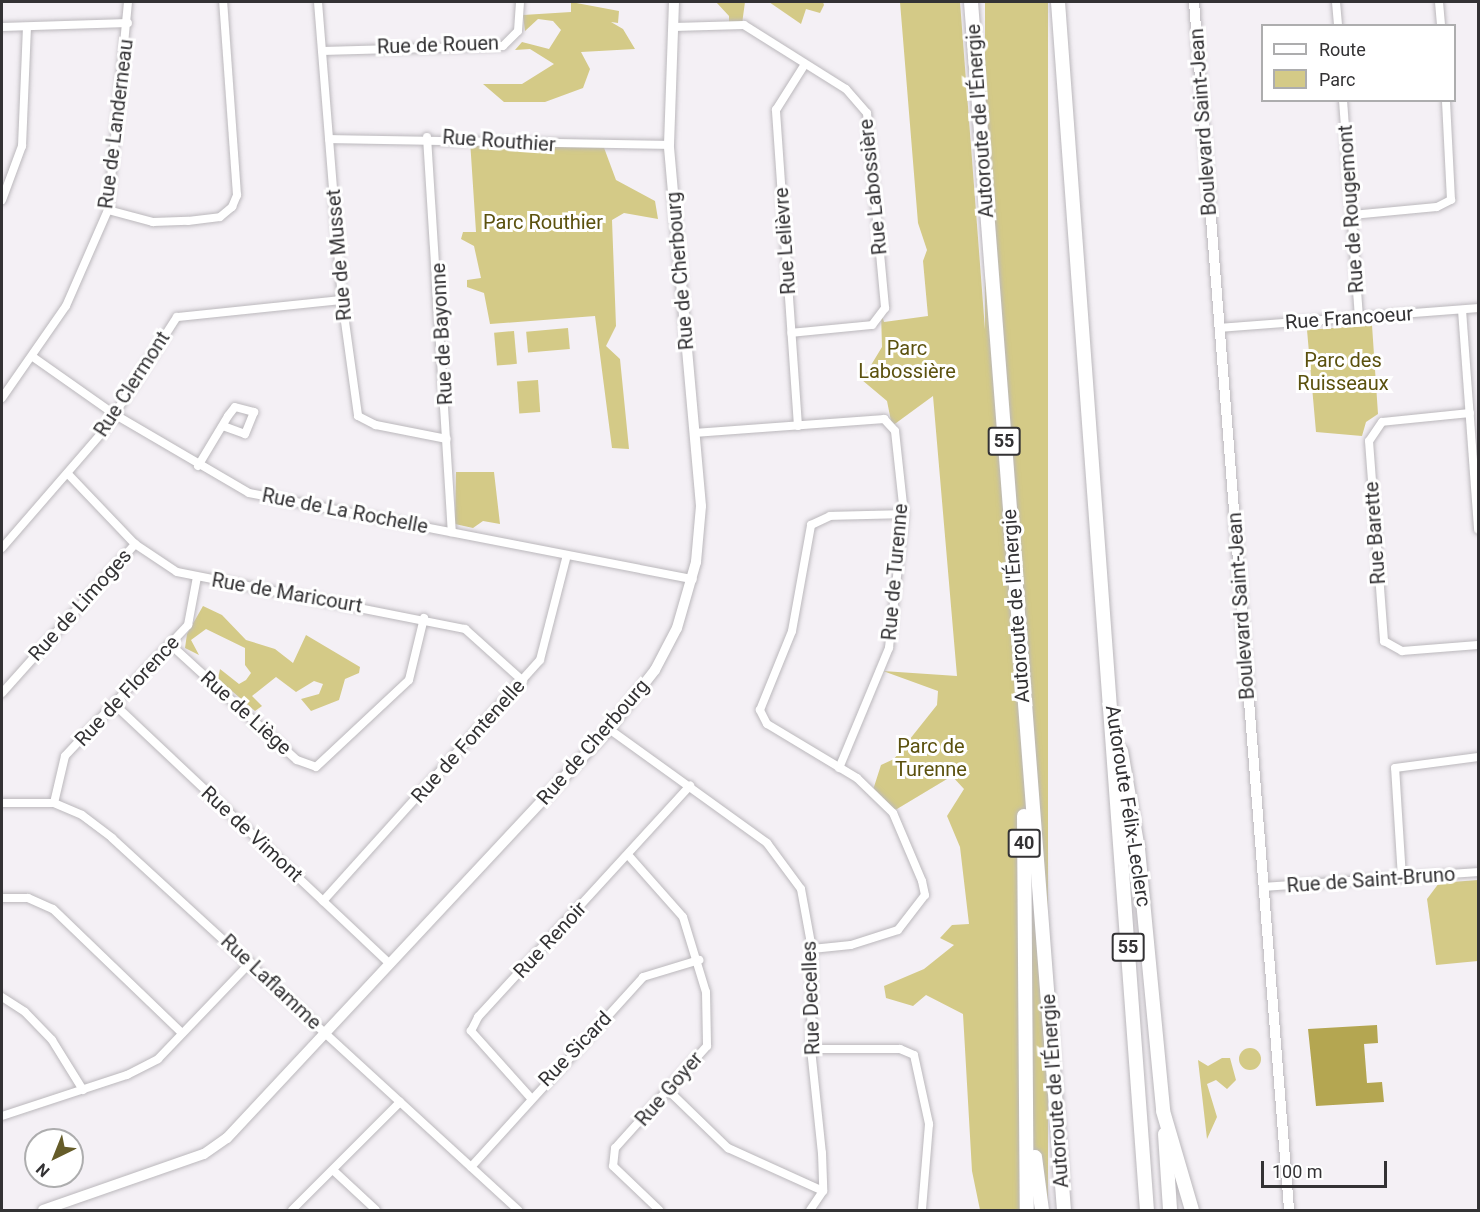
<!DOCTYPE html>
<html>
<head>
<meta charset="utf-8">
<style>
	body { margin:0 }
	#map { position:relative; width:1480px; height:1212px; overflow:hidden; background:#f4f0f5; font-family:Roboto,sans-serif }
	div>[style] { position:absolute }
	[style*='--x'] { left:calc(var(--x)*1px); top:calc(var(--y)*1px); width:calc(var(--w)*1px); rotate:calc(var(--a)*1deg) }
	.green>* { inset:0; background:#d4ca87; transform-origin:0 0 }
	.round { border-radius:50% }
	.water>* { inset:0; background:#b4a651 }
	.roads { filter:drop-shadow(0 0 2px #bbb8bc) drop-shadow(0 0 2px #bbb8bc) }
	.street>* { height:8px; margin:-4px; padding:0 4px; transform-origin:4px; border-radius:4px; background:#fff }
	.secondary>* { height:10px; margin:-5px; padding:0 5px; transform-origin:5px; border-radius:5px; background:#fff }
	.highway>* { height:14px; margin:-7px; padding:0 7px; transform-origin:7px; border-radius:7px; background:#fff }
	span { translate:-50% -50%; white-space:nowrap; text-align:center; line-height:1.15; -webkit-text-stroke:6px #fff; paint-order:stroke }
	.shield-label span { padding:2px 4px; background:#fff; border:2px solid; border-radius:4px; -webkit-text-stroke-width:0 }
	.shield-label { font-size:18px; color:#333234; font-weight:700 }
	.street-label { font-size:20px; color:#333234 }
	.park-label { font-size:20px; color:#5b510e }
	.frame { position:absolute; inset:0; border:3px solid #333234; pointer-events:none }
	.legend { position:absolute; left:1261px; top:24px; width:195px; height:78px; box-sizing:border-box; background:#fff; border:2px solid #adadae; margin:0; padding:8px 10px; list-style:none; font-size:18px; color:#333234 }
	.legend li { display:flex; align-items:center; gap:12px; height:30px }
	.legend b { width:30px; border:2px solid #adadae }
	.north { position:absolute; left:24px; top:1128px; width:60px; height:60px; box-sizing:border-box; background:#fff; border:2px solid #adadae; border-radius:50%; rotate:223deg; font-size:16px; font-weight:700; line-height:24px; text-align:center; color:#333234 }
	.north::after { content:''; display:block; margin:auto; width:21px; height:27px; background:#655c29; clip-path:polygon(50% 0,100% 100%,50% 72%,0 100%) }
	.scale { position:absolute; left:1261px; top:1161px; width:126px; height:27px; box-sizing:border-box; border:3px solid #333234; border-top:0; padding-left:8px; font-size:18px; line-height:21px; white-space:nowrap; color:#333234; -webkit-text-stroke:4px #fff; paint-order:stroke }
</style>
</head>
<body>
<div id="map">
	<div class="green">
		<i style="clip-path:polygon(571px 2px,619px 11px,618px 23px,611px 22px,623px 29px,635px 49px,581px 52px,590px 69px,583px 88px,545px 102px,504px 102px,483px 84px,522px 84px,554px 64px,530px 49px,515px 50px,522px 42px,549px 49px,561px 30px,553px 21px,538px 19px,525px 31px,523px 15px,571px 12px)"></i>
		<i style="clip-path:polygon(716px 2px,745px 2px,742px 24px,729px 25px,729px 16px)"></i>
		<i style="clip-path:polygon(769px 2px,823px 2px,824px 5px,820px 13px,806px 9px,801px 24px)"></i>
		<i style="clip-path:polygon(900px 2px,960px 2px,1009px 644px,1018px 1210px,980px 1210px,972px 1171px,963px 1014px,926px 995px,913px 1006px,886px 998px,884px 986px,924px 969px,954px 945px,940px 938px,952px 925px,969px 924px,960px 847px,947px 816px,964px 789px,952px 776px,892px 812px,872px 793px,881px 765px,894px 759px,937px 705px,938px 691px,883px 671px,957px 676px,933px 396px,892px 426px,887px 401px,862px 380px,882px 347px,881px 313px,884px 322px,928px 316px,923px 261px,927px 250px,918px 223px)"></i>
		<i style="left:985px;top:2px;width:63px;height:1211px"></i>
		<i style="clip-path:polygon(470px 140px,603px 145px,616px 180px,655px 201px,658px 219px,624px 213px,612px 220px,616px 326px,606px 346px,620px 359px,629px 449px,612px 448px,595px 316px,490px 324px,484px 293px,467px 287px,467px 280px,481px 278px,474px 246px,461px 239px,463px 232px,476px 232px)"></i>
		<i style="clip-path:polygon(1372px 325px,1378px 414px,1366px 422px,1362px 436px,1316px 432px,1307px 330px)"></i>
		<i style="left:568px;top:328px;width:21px;height:42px;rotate:85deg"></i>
		<i style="left:514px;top:331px;width:33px;height:20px;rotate:85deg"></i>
		<i style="left:538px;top:380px;width:32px;height:21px;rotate:86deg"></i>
		<i style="clip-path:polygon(456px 472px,494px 472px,500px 524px,483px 521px,473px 528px,455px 524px)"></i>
		<i style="clip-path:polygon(203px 606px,222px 615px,246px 640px,275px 649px,293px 663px,306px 635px,360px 667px,359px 673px,345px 679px,339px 700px,311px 711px,301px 699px,319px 694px,323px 684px,314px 681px,296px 692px,276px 677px,252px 696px,262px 706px,255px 711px,218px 679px,220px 669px,239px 684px,246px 680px,251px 673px,245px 665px,245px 648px,206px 629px,191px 640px,199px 655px,185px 648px,187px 634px)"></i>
		<i style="clip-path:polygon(1478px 880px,1478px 961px,1436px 965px,1427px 899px,1439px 883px)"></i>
		<i class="round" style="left:1239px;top:1048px;width:22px;height:22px"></i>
		<i style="clip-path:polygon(1222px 1058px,1230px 1058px,1236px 1080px,1227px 1089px,1216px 1080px,1207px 1084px,1217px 1117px,1207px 1139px,1198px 1060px,1208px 1066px)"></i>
	</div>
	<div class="water">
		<i style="clip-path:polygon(1377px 1025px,1378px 1043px,1364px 1044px,1367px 1083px,1382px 1082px,1384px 1102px,1316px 1106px,1308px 1029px)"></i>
	</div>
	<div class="roads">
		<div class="street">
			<i style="--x:318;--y:2;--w:299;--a:85.4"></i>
			<i style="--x:342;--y:300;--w:117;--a:82.1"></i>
			<i style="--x:358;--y:416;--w:20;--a:27"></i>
			<i style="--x:376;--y:425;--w:72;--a:11.2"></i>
			<i style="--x:1336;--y:2;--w:24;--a:85"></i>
			<i style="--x:1439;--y:2;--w:24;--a:85"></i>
			<i style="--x:2;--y:27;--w:126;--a:-1.8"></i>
			<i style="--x:674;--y:27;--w:70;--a:-1.6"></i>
			<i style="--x:744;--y:25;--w:120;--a:32.1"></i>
			<i style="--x:846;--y:89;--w:32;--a:49"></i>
			<i style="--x:867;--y:113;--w:196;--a:84.7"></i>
			<i style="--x:885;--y:308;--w:21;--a:127"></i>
			<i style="--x:872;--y:325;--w:81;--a:174.4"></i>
			<i style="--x:322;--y:51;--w:181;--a:-1.6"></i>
			<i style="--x:503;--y:46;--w:21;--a:-45"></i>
			<i style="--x:518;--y:31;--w:29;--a:-86"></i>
			<i style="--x:1343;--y:100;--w:219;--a:85.8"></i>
			<i style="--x:427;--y:137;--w:396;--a:86.4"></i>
			<i style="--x:329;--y:139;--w:340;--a:1"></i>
			<i style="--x:2;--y:200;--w:58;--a:-69.7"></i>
			<i style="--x:22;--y:146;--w:119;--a:-87.6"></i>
			<i style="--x:108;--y:210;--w:47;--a:14.9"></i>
			<i style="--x:153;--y:222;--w:35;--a:-2"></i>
			<i style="--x:188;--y:221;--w:32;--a:-7"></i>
			<i style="--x:220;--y:217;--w:16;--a:-40"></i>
			<i style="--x:232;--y:207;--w:13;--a:-67"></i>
			<i style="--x:237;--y:195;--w:194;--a:-94.1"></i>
			<i style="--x:1352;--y:215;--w:85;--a:-5.4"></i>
			<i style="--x:1437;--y:207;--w:16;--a:-27"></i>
			<i style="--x:1451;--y:200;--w:100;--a:-92.9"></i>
			<i style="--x:1462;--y:310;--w:220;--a:85.8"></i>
			<i style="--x:1219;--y:328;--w:260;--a:-4.4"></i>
			<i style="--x:33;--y:357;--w:99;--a:35.1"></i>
			<i style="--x:114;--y:414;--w:156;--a:30.3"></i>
			<i style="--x:249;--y:493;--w:452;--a:11"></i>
			<i style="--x:2;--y:398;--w:112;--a:-55.2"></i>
			<i style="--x:66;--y:306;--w:105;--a:-66.4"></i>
			<i style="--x:108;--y:210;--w:209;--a:-84.5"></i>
			<i style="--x:1470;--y:413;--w:88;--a:174.2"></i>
			<i style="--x:1382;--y:422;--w:23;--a:124"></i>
			<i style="--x:1369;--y:441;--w:201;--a:85.7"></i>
			<i style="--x:1384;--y:641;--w:21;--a:29"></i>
			<i style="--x:1402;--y:651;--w:76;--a:-4.5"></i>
			<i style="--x:798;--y:426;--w:317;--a:-94"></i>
			<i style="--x:776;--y:110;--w:54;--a:-57.8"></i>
			<i style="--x:694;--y:433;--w:191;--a:-4.2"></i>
			<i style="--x:884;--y:419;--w:16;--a:47"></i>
			<i style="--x:895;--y:431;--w:83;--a:83.8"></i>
			<i style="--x:904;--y:514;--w:135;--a:96.4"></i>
			<i style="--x:889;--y:648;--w:130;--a:112.6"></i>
			<i style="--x:198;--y:466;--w:58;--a:-59"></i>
			<i style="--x:228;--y:416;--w:11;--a:-52"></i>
			<i style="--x:235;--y:407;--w:20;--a:15"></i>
			<i style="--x:254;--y:412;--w:24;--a:112"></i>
			<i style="--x:245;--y:434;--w:23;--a:-160"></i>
			<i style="--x:69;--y:475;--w:95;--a:46.3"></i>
			<i style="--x:135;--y:544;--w:50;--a:33.7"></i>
			<i style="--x:177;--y:572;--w:294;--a:11.2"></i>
			<i style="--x:465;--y:629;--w:78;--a:41.9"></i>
			<i style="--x:2;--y:548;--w:157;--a:-49.1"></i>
			<i style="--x:105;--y:429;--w:133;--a:-57.3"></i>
			<i style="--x:177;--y:317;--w:166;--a:-5.9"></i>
			<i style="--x:172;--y:646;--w:169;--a:42.4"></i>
			<i style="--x:297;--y:760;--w:20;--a:20"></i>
			<i style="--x:316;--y:767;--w:127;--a:-43.1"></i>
			<i style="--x:409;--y:680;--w:64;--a:-76.4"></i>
			<i style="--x:2;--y:693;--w:200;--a:-48.2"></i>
			<i style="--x:114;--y:704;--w:379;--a:43.3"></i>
			<i style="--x:609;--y:729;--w:195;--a:35.8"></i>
			<i style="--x:767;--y:843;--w:57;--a:53.5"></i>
			<i style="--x:801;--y:889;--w:61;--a:79.6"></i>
			<i style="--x:812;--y:949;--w:100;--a:90.6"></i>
			<i style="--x:811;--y:1049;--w:105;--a:84"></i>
			<i style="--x:822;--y:1153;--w:38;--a:88"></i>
			<i style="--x:823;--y:1191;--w:23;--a:124"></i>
			<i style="--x:2;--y:803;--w:52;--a:0"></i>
			<i style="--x:54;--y:803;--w:30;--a:23"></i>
			<i style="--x:82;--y:815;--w:38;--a:37"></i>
			<i style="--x:112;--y:838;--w:551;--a:42.5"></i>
			<i style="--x:54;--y:803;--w:48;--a:-76.8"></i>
			<i style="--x:65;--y:756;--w:180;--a:-46.8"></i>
			<i style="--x:188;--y:625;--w:49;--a:-79.4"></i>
			<i style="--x:629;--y:856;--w:81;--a:48.5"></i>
			<i style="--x:683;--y:917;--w:78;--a:73"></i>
			<i style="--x:706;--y:992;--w:54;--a:88.9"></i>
			<i style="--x:707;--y:1046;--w:137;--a:132"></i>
			<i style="--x:615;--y:1148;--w:18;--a:96"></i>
			<i style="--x:613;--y:1166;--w:64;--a:43.7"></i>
			<i style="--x:1402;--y:878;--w:110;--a:-93.6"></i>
			<i style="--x:1395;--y:768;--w:84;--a:-7.5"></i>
			<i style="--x:1263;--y:887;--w:216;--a:-4"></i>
			<i style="--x:2;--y:898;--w:26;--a:0"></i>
			<i style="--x:28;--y:898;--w:27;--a:24"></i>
			<i style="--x:53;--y:909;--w:178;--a:43.9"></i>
			<i style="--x:323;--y:901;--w:324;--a:-48"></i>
			<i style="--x:540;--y:660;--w:108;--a:-75.6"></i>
			<i style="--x:812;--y:949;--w:39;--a:-6"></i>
			<i style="--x:851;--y:945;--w:49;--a:-17.7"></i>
			<i style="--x:898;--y:930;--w:44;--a:-52.4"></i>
			<i style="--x:925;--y:895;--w:14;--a:-102"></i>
			<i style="--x:922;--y:881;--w:74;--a:-113.1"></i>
			<i style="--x:893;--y:813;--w:50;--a:-135.8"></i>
			<i style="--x:857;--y:778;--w:105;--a:-149"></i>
			<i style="--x:767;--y:724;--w:16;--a:-117"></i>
			<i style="--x:760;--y:710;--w:85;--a:-67.9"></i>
			<i style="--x:792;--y:631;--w:108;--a:-79.8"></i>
			<i style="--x:811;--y:525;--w:21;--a:-25"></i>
			<i style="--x:830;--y:516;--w:74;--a:-1.5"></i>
			<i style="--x:2;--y:997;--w:27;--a:33"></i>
			<i style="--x:25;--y:1012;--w:39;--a:46"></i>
			<i style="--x:52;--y:1040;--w:59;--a:58.2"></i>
			<i style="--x:811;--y:1049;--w:89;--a:0"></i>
			<i style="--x:900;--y:1049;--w:15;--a:23"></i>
			<i style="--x:914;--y:1055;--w:71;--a:77.7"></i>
			<i style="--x:929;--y:1124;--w:86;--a:94.7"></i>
			<i style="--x:670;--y:1092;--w:81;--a:44"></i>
			<i style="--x:728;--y:1148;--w:104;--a:24.4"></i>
			<i style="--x:530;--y:1097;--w:89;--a:-131.8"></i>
			<i style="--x:471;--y:1031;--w:16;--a:-63"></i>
			<i style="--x:478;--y:1017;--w:314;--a:-47.5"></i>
			<i style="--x:2;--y:1116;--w:132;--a:-18.2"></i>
			<i style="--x:127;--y:1075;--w:35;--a:-27"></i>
			<i style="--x:158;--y:1059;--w:134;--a:-46.2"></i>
			<i style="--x:471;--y:1167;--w:256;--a:-47.8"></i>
			<i style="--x:643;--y:977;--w:59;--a:-16.9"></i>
			<i style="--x:334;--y:1171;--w:57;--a:42.9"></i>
			<i style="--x:292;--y:1210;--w:153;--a:-45"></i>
		</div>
		<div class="secondary">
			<i style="--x:1194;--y:2;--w:1212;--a:85.5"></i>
			<i style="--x:43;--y:1210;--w:170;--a:-19.2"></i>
			<i style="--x:204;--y:1154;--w:28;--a:-35"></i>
			<i style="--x:227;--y:1138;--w:560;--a:-46.95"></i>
			<i style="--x:609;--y:729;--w:75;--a:-52.1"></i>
			<i style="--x:655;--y:670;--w:47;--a:-62.4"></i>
			<i style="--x:677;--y:628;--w:69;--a:-73.9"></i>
			<i style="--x:696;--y:562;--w:56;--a:-84.9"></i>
			<i style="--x:701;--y:506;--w:362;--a:-95.1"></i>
			<i style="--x:669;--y:145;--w:143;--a:-88"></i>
		</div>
		<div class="highway">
			<i style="--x:971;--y:2;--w:1212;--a:85.6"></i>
			<i style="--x:1058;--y:2;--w:1211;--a:85.79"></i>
			<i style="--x:1121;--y:751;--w:99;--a:80.2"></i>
			<i style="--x:1138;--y:849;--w:263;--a:84.5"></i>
			<i style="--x:1163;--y:1111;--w:103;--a:73.7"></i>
			<i style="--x:1024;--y:816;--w:394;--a:89.6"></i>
			<i style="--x:1165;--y:1134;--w:76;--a:86.2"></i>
			<i style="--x:1035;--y:1157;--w:53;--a:82.5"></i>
		</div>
	</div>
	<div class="shield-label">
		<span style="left:1004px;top:441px">55</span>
		<span style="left:1024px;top:843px">40</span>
		<span style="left:1128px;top:947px">55</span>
	</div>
	<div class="street-label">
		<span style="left:438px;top:45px;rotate:-2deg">Rue de Rouen</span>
		<span style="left:980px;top:121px;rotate:-94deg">Autoroute de l'Énergie</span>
		<span style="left:1203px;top:122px;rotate:-94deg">Boulevard Saint-Jean</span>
		<span style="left:116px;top:124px;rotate:-83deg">Rue de Landerneau</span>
		<span style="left:499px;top:141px;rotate:4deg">Rue Routhier</span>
		<span style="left:873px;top:187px;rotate:-96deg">Rue Labossière</span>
		<span style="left:1351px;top:209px;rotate:-94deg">Rue de Rougemont</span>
		<span style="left:785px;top:241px;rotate:-94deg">Rue Lelièvre</span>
		<span style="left:339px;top:255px;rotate:-95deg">Rue de Musset</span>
		<span style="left:680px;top:271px;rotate:-95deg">Rue de Cherbourg</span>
		<span style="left:1349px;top:318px;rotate:-4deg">Rue Francoeur</span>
		<span style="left:442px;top:334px;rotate:-93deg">Rue de Bayonne</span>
		<span style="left:132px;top:384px;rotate:-57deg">Rue Clermont</span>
		<span style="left:345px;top:511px;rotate:11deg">Rue de La Rochelle</span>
		<span style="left:1375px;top:533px;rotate:-94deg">Rue Barette</span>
		<span style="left:895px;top:572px;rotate:-85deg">Rue de Turenne</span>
		<span style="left:287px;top:593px;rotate:10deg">Rue de Maricourt</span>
		<span style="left:80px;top:605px;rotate:-48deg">Rue de Limoges</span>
		<span style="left:1016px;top:606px;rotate:-94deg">Autoroute de l'Énergie</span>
		<span style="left:1241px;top:606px;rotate:-94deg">Boulevard Saint-Jean</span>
		<span style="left:127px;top:691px;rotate:-47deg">Rue de Florence</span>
		<span style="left:246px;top:713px;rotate:42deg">Rue de Liège</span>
		<span style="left:468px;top:741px;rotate:-48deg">Rue de Fontenelle</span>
		<span style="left:593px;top:742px;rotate:-49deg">Rue de Cherbourg</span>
		<span style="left:1128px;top:806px;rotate:81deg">Autoroute Félix-Leclerc</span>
		<span style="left:252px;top:834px;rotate:43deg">Rue de Vimont</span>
		<span style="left:1371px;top:880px;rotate:-4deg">Rue de Saint-Bruno</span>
		<span style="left:550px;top:940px;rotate:-47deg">Rue Renoir</span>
		<span style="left:271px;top:982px;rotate:43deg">Rue Laflamme</span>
		<span style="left:811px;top:998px;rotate:-92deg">Rue Decelles</span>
		<span style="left:575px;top:1049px;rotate:-46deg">Rue Sicard</span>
		<span style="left:669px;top:1089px;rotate:-49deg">Rue Goyer</span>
		<span style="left:1055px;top:1091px;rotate:-94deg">Autoroute de l'Énergie</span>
	</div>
	<div class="park-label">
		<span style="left:543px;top:222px">Parc Routhier</span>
		<span style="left:907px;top:360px">Parc<br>Labossière</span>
		<span style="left:1343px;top:372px">Parc des<br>Ruisseaux</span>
		<span style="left:931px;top:758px">Parc de<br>Turenne</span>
	</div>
	<div class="frame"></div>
	<ul class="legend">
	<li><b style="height:8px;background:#fff"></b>Route</li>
	<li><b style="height:16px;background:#d4ca87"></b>Parc</li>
	</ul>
	<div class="north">N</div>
	<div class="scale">100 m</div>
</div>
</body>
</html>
